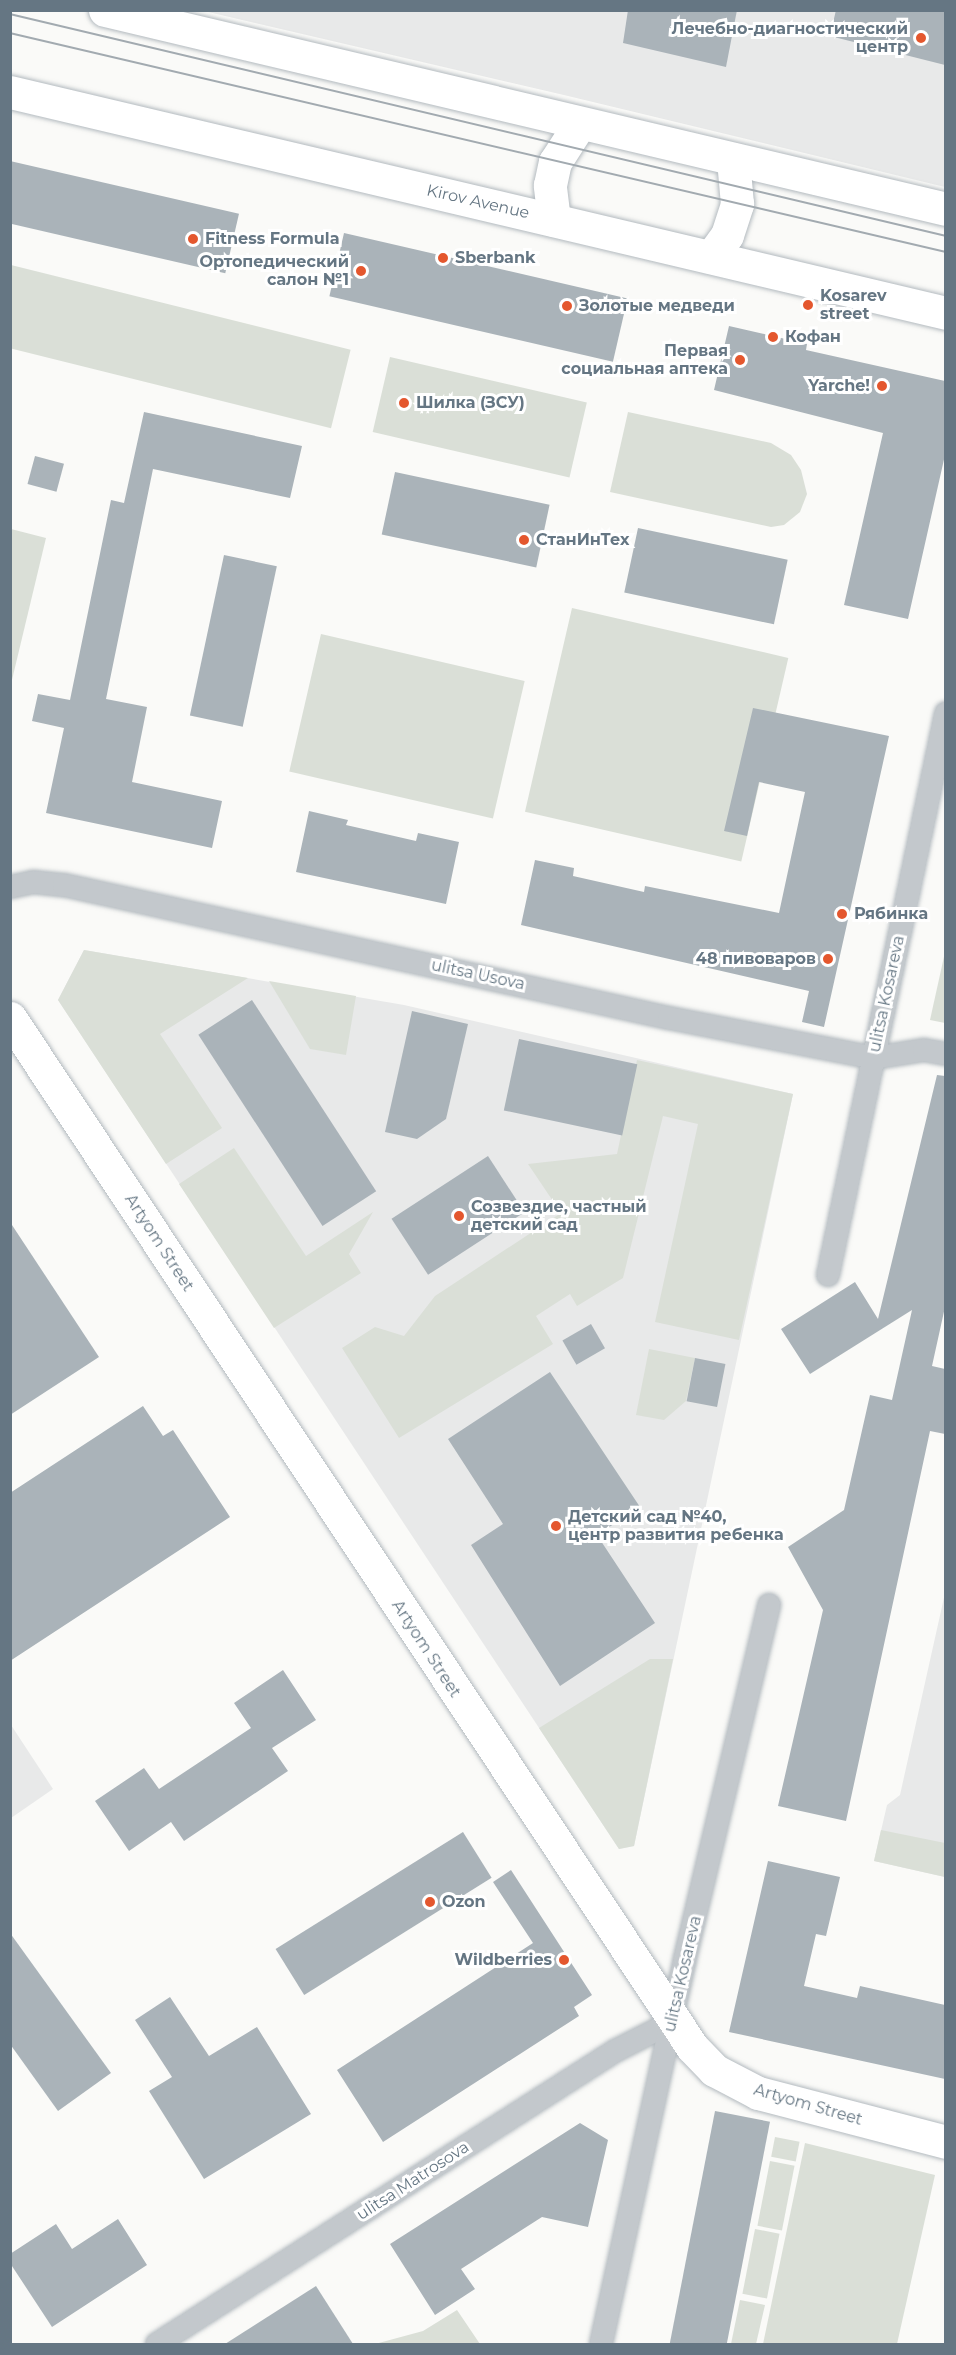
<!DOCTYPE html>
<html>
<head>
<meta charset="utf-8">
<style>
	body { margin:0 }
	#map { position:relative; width:956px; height:2355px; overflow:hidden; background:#fafaf8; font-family:Montserrat,sans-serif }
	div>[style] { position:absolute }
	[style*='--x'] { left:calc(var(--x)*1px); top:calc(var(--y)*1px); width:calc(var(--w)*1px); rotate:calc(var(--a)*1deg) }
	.built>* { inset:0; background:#e8e9e9 }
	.green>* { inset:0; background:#dadfd7; transform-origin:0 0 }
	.building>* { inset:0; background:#aab3b9; transform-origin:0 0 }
	.roads { filter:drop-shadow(0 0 2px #b3babf) drop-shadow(0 0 2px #b3babf) }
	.minor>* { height:22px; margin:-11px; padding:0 11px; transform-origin:11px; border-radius:11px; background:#c3c8cc }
	.secondary>* { height:33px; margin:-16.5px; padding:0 16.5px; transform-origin:16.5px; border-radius:16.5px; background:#fff }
	.primary>* { height:33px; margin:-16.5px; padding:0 16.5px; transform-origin:16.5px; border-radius:16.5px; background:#fff }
	.tram>* { height:1.5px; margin:-0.75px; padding:0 0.75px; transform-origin:0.75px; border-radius:0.75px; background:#a2aab0 }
	.dots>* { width:16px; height:16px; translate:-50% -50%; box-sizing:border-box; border:3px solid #fff; border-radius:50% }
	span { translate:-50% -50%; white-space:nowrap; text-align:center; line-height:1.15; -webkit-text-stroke:6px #fff; paint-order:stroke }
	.poi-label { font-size:16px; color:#657683; font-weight:700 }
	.right { translate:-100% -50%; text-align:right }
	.left { translate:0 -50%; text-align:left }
	.street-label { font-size:16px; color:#657683 }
	.frame { position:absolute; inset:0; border:12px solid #657683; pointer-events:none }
</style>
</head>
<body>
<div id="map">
	<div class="built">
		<i style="clip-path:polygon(204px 11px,945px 11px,945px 187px,564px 95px)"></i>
		<i style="clip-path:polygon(84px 950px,404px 1005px,793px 1094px,634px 1846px,619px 1849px,58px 1000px)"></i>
		<i style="clip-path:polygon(945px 1593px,945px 1877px,874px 1861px,887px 1805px,900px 1795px)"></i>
		<i style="clip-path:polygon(11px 1725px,53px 1789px,11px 1818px,10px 1818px)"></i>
	</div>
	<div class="green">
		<i style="left:11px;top:265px;width:350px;height:81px;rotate:14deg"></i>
		<i style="left:390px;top:357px;width:202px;height:77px;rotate:13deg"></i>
		<i style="clip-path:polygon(628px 412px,771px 443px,791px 455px,801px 470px,807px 494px,800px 512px,784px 525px,771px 527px,610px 492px)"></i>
		<i style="clip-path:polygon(11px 529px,46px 538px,11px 684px,10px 529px)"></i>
		<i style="left:572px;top:608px;width:222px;height:209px;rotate:13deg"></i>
		<i style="left:321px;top:634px;width:209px;height:141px;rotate:13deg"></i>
		<i style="clip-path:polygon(84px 950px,248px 978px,160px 1034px,222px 1128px,166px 1164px,58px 1000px)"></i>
		<i style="clip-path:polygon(945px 952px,945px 1023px,930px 1020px)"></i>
		<i style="clip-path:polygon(269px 981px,356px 996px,346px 1055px,310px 1049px)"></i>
		<i style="clip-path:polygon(637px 1060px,793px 1094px,739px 1340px,655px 1322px,698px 1124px,663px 1116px,623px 1278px,577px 1306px,570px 1294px,536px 1316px,553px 1344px,399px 1438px,342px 1348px,375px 1327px,404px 1336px,435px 1296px,561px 1213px,528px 1164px,617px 1154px)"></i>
		<i style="clip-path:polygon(234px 1148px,306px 1256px,373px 1212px,349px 1254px,361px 1273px,274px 1328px,179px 1184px)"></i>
		<i style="clip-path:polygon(649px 1349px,695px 1358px,686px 1401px,664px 1420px,636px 1415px)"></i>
		<i style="clip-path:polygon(650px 1659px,673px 1659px,634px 1846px,619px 1849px,539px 1728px)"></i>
		<i style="clip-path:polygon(881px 1830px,945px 1843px,945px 1877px,874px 1861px)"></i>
		<i style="left:775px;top:2137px;width:25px;height:20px;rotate:11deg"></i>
		<i style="clip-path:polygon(805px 2143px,935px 2175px,897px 2344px,763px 2344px)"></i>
		<i style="left:770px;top:2161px;width:25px;height:66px;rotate:11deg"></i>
		<i style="left:755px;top:2229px;width:25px;height:66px;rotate:11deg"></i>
		<i style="clip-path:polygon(740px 2300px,765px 2305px,756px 2344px,731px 2344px)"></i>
		<i style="clip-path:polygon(457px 2310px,480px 2344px,375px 2344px,423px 2331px)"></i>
	</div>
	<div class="building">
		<i style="clip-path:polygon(628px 10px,737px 10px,726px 67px,623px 43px)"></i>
		<i style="clip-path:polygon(836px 10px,945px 10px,945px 65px,830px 36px)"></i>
		<i style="left:10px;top:161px;width:235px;height:61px;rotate:13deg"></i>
		<i style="left:344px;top:233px;width:291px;height:65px;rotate:13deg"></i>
		<i style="clip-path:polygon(729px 326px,807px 344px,806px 350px,945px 381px,945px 455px,908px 619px,844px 605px,883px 433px,714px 390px)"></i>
		<i style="clip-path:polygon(144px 412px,302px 446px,290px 498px,153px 469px,106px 699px,147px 707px,132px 782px,222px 801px,212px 848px,46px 813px,64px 728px,32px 721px,38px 694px,70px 700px,111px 500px,124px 503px)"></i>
		<i style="left:35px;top:456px;width:30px;height:29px;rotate:15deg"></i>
		<i style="left:395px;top:472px;width:158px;height:64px;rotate:12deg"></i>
		<i style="left:638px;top:528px;width:153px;height:66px;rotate:12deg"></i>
		<i style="left:224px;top:555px;width:54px;height:164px;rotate:12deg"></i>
		<i style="clip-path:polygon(753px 708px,889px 736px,824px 1027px,802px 1022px,809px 991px,521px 925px,535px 860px,574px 868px,573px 876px,644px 892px,645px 886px,779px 913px,805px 792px,759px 782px,747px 836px,724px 831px)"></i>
		<i style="clip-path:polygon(309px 811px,348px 820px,346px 825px,416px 841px,418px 833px,459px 842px,446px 904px,296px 872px)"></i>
		<i style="left:252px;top:1000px;width:228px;height:64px;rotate:57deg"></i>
		<i style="clip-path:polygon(412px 1011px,468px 1024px,446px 1119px,417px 1139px,385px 1132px)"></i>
		<i style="left:519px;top:1039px;width:121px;height:73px;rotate:12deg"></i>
		<i style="clip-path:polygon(937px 1075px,945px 1076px,945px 1307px,932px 1366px,945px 1369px,945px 1434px,930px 1431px,846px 1821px,778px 1806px,823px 1610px,788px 1547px,844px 1510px,870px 1395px,892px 1400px,912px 1310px,810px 1374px,781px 1329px,855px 1282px,878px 1319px)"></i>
		<i style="left:488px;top:1156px;width:67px;height:115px;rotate:57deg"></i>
		<i style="clip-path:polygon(10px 1222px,99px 1357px,10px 1415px)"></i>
		<i style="left:591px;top:1324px;width:28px;height:33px;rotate:60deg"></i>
		<i style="left:695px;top:1358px;width:31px;height:44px;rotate:11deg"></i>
		<i style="clip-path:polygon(550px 1372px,640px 1507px,597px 1535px,655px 1623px,560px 1686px,471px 1545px,503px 1524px,448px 1439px)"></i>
		<i style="clip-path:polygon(143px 1406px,163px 1436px,173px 1430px,230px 1517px,10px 1661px,10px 1493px)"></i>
		<i style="clip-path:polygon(283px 1670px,316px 1720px,272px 1748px,288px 1771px,184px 1841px,171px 1822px,129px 1851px,95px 1801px,144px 1768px,159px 1789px,251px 1728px,234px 1703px)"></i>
		<i style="left:463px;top:1832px;width:54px;height:221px;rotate:58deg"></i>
		<i style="clip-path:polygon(768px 1861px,840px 1877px,826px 1936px,816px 1934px,804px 1986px,857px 1998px,860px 1986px,945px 2005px,945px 2079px,729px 2032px)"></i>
		<i style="clip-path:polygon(511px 1870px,592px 1995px,574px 2007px,579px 2016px,383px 2142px,337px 2070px,533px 1943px,493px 1882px)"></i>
		<i style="clip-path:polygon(10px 1933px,111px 2073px,58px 2111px,10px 2044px)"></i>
		<i style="clip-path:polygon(170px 1997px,209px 2056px,257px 2027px,311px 2114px,204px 2179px,149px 2091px,172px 2077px,135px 2020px)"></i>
		<i style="left:715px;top:2111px;width:56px;height:239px;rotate:11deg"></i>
		<i style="clip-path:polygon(580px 2123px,608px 2140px,588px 2227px,542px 2217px,461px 2269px,475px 2289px,435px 2315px,390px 2244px)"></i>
		<i style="clip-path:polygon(118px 2219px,147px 2265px,52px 2327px,10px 2263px,10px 2254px,56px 2224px,72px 2249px)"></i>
		<i style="clip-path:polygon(316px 2286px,353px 2344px,225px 2344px)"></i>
	</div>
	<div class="roads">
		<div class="minor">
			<i style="--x:10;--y:887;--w:24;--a:-12"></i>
			<i style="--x:33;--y:882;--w:31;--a:6"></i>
			<i style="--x:64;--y:885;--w:619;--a:12.4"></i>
			<i style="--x:669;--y:1018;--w:209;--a:11"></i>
			<i style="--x:874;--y:1058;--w:51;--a:-9.1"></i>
			<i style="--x:924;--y:1050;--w:22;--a:10"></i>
			<i style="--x:828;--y:1275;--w:574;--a:-78.14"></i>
			<i style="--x:157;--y:2344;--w:544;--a:-32.61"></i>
			<i style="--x:615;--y:2051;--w:64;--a:-27"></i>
			<i style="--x:601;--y:2344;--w:395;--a:-77.7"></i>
			<i style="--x:685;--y:1958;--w:363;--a:-76.6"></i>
		</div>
		<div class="secondary">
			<i style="--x:10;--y:1018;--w:1234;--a:56.46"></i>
			<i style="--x:692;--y:2047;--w:32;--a:46"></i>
			<i style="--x:714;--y:2070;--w:50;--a:27.6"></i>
			<i style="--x:758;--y:2093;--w:194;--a:14.6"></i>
		</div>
		<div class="primary">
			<i style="--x:105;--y:10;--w:864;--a:13.31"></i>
			<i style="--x:10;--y:92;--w:962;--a:13.28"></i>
			<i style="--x:554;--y:220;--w:35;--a:-97"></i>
			<i style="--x:550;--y:185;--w:24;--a:-78"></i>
			<i style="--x:555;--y:162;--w:46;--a:-57.3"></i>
			<i style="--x:711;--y:257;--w:27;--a:-54"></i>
			<i style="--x:727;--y:235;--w:33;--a:-72"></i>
			<i style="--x:737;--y:204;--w:45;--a:-95.1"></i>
		</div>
	</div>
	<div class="tram">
		<i style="--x:10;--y:14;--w:962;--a:13.34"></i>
		<i style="--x:10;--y:33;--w:961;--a:13.17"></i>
	</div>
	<div class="dots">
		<i style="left:921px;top:38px;background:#e4572e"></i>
		<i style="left:193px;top:239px;background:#e4572e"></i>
		<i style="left:443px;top:258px;background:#e4572e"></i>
		<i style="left:361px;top:271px;background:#e4572e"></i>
		<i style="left:808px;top:305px;background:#e4572e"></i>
		<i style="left:567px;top:306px;background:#e4572e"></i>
		<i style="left:773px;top:337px;background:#e4572e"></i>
		<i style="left:740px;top:360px;background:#e4572e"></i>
		<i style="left:882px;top:386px;background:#e4572e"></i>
		<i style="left:404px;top:403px;background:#e4572e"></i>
		<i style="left:524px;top:540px;background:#e4572e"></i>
		<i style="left:842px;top:914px;background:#e4572e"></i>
		<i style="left:828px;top:959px;background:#e4572e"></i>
		<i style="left:459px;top:1216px;background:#e4572e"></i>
		<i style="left:556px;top:1526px;background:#e4572e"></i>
		<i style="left:430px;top:1902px;background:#e4572e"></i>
		<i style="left:564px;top:1960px;background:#e4572e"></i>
	</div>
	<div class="poi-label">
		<span class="right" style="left:908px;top:38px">Лечебно-диагностический<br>центр</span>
		<span class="left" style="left:205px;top:239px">Fitness Formula</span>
		<span class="left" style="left:455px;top:258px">Sberbank</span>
		<span class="right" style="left:349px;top:271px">Ортопедический<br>салон №1</span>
		<span class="left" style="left:820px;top:305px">Kosarev<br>street</span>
		<span class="left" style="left:579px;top:306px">Золотые медведи</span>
		<span class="left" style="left:785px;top:337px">Кофан</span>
		<span class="right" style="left:728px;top:360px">Первая<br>социальная аптека</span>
		<span class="right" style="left:870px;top:386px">Yarche!</span>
		<span class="left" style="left:416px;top:403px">Шилка (ЗСУ)</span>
		<span class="left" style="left:536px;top:540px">СтанИнТех</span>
		<span class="left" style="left:854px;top:914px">Рябинка</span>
		<span class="right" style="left:816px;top:959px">48 пивоваров</span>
		<span class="left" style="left:471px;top:1216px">Созвездие, частный<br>детский сад</span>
		<span class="left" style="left:568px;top:1526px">Детский сад №40,<br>центр развития ребенка</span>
		<span class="left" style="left:442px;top:1902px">Ozon</span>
		<span class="right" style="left:552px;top:1960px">Wildberries</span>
	</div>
	<div class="street-label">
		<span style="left:478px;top:202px;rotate:13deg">Kirov Avenue</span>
		<span style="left:478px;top:975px;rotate:12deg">ulitsa Usova</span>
		<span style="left:887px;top:994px;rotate:-78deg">ulitsa Kosareva</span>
		<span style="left:159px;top:1243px;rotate:57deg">Artyom Street</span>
		<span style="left:426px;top:1649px;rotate:57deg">Artyom Street</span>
		<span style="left:683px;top:1974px;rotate:-77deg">ulitsa Kosareva</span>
		<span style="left:808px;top:2105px;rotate:16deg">Artyom Street</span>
		<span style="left:413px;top:2181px;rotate:-33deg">ulitsa Matrosova</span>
	</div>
	<div class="frame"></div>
</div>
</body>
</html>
